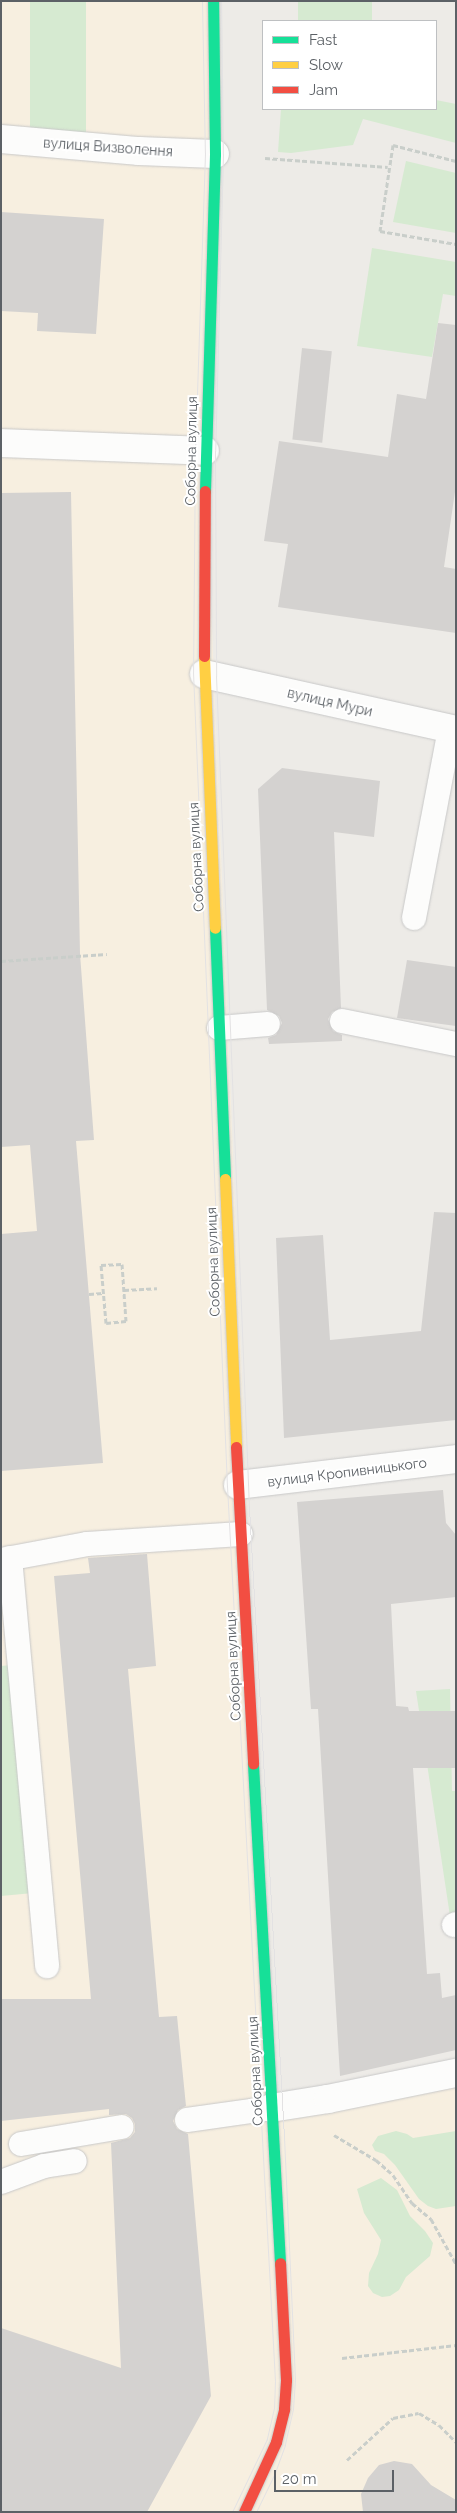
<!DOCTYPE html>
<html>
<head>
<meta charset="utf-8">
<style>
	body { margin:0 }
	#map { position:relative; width:457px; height:2513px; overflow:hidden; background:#edebe7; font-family:Raleway,sans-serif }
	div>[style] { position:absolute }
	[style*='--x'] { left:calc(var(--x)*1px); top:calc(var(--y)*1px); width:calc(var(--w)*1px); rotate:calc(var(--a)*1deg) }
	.commercial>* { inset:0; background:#f7efe0 }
	.green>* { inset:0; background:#d6ead1; transform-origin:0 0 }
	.building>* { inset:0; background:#d4d2d0; transform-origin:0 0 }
	.path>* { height:3px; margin-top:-1.5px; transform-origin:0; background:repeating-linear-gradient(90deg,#c9ceca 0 5px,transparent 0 7.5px) }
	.roads { filter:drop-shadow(0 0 1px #c8c8c8) drop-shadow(0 0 1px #c8c8c8) }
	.lane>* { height:24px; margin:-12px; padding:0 12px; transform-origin:12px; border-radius:12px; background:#fcfcfb }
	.street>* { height:28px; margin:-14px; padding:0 14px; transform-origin:14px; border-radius:14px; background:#fcfcfb }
	.fast>* { height:11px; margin:-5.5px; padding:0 5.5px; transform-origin:5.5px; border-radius:5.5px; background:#16e098 }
	.slow>* { height:11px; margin:-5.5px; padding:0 5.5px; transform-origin:5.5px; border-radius:5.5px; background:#ffcf43 }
	.jam>* { height:11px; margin:-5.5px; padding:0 5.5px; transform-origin:5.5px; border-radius:5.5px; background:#f24e42 }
	.tram>* { height:1px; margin:-0.5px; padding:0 0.5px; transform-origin:0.5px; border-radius:0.5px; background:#e3e2e3 }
	span { translate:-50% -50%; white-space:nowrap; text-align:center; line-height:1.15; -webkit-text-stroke:4px #fff; paint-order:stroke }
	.street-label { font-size:14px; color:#5c6166 }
	.frame { position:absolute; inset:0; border:2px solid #5c6166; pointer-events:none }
	.legend { position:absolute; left:262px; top:20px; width:175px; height:90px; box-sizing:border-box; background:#fff; border:1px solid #bec0c2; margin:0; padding:6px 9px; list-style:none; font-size:15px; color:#5c6166 }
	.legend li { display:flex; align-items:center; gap:10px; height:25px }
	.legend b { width:25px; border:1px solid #bec0c2 }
	.scale { position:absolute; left:274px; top:2470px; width:120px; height:22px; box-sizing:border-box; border:2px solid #5c6166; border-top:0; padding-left:6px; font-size:15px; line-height:18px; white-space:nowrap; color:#5c6166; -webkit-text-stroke:4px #fff; paint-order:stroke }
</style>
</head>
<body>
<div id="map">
	<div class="commercial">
		<i style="clip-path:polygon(1px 1px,212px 1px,205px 451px,271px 2107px,328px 2099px,456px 2088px,456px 2512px,1px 2512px)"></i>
	</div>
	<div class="green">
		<i style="left:30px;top:1px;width:56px;height:140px"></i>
		<i style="left:298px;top:1px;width:74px;height:20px"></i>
		<i style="clip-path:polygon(436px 100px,456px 104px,456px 143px,363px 119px,353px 145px,291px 153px,278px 152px,281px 109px,436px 109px)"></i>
		<i style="clip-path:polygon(406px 161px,456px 173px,456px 233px,393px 222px)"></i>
		<i style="clip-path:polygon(372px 248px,456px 262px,456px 296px,443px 294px,432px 357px,357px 346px)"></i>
		<i style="clip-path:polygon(11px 1665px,33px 1893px,1px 1896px,1px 1666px)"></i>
		<i style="clip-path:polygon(450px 1689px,452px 1791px,456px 1791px,456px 1914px,450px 1916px,416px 1691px)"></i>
		<i style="clip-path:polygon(396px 2131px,407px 2134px,413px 2138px,456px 2131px,456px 2206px,436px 2209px,428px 2206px,419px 2199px,395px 2165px,384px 2154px,375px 2151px,372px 2145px,378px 2136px)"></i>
		<i style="clip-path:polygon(381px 2178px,397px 2190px,410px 2216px,425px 2231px,433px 2243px,430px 2256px,406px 2277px,399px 2290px,390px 2296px,382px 2297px,373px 2293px,368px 2286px,369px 2273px,378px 2254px,381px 2240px,364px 2213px,357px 2189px)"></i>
	</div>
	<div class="building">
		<i style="clip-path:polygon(1px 212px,104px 219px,96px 334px,37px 331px,38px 313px,1px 311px)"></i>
		<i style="clip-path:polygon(438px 323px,456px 325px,456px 485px,444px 567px,456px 569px,456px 633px,278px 607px,288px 544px,264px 541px,279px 441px,388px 457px,397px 394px,426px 399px)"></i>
		<i style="left:302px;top:348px;width:30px;height:92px;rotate:6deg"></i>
		<i style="clip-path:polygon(71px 492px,80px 954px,94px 1140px,76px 1141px,103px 1463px,1px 1471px,1px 1234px,37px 1231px,30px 1145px,1px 1147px,1px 493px)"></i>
		<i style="clip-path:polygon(282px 768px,380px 781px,374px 837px,334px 832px,341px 1008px,332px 1012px,328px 1019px,333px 1031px,342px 1035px,342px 1041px,269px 1044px,268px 1038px,276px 1035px,282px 1023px,279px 1016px,267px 1010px,258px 789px)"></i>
		<i style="clip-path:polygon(407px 960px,456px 967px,456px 1026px,397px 1018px)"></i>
		<i style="clip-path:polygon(434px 1212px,456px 1213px,456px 1420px,284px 1438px,276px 1238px,323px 1235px,330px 1340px,421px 1331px)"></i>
		<i style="clip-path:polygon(443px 1490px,446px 1523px,456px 1535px,456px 1597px,391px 1604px,396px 1706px,408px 1707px,409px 1711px,456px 1711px,456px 1768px,413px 1768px,427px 1974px,440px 1973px,442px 1998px,456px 1995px,456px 2050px,340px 2076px,318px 1709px,311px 1709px,297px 1502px)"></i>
		<i style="clip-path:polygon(147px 1554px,156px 1666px,128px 1669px,159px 2017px,177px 2016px,186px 2106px,178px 2110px,173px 2121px,177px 2129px,188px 2134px,211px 2396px,147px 2512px,1px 2512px,1px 2328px,121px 2368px,111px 2143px,130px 2138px,135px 2132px,135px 2124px,132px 2118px,126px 2114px,109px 2115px,109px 2109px,1px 2121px,1px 1999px,91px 1999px,54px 1576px,90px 1573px,88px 1558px)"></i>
		<i style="clip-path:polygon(394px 2461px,412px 2464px,431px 2485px,456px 2500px,456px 2512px,363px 2512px,361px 2494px,368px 2478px,379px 2465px)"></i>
	</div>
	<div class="path">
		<i style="--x:265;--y:158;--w:123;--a:4.2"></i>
		<i style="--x:456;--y:161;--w:65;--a:-165.7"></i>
		<i style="--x:393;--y:145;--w:87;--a:98.6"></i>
		<i style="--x:380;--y:231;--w:77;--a:9.7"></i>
		<i style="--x:1;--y:961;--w:106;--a:-3.8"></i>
		<i style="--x:122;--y:1264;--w:57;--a:86"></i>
		<i style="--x:126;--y:1321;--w:20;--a:174"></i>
		<i style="--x:106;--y:1323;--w:58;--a:-94.9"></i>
		<i style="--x:101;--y:1265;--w:21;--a:-3"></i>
		<i style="--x:124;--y:1290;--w:33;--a:-3"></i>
		<i style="--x:89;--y:1294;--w:14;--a:-4"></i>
		<i style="--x:334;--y:2135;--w:49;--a:30.8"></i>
		<i style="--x:376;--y:2160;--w:23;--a:41"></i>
		<i style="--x:393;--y:2175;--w:34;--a:56"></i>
		<i style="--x:412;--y:2203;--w:25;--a:40"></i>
		<i style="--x:431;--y:2219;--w:51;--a:60.9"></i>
		<i style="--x:342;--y:2358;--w:115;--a:-6.5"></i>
		<i style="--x:347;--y:2460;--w:62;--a:-42.4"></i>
		<i style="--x:393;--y:2418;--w:26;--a:-11"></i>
		<i style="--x:419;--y:2413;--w:23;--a:31"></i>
		<i style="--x:439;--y:2425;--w:24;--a:45"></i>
	</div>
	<div class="roads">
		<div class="lane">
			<i style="--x:414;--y:918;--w:192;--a:-79.2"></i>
			<i style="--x:342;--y:1021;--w:116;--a:11.4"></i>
			<i style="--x:219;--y:1028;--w:49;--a:-4.7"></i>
			<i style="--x:10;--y:1558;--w:410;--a:84.8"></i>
			<i style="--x:1;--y:1560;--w:87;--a:-10.5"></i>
			<i style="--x:87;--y:1544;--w:154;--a:-3.7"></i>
			<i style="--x:454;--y:1925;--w:2;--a:-27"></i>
			<i style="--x:187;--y:2120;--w:85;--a:-8.1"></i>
			<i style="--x:21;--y:2144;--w:102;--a:-9.6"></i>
			<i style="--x:1;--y:2182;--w:46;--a:-20.4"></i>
			<i style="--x:44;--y:2166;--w:31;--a:-9"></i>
		</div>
		<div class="street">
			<i style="--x:1;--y:139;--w:139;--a:5"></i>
			<i style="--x:139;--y:151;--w:76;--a:2.3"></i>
			<i style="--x:1;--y:443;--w:204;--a:2.2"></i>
			<i style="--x:204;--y:674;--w:258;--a:12.5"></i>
			<i style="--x:238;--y:1485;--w:220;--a:-6.8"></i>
			<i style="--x:271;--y:2108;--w:58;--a:-9"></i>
			<i style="--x:328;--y:2099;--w:131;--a:-11.5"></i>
		</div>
		<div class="fast">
			<i style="--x:205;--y:491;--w:337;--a:-88.3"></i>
			<i style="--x:215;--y:154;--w:153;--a:-90.7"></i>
			<i style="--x:215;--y:928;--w:251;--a:87.7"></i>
			<i style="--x:253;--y:1764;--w:500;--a:86.9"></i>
		</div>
		<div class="slow">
			<i style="--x:204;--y:656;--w:272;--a:87.7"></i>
			<i style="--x:225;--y:1179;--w:268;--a:87.6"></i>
		</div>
		<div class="jam">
			<i style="--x:204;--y:656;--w:165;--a:-89.7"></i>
			<i style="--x:236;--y:1447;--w:317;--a:86.9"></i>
			<i style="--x:244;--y:2512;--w:77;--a:-65.4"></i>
			<i style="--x:276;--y:2442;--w:34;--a:-76"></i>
			<i style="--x:284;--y:2409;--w:29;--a:-86"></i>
			<i style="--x:286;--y:2380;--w:117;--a:-92.9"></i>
		</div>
	</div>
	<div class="tram">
		<i style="--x:202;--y:1;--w:152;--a:88.9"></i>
		<i style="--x:205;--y:153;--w:298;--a:91.9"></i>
		<i style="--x:195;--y:451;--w:221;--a:90.5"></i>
		<i style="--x:193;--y:672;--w:815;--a:87.61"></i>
		<i style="--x:227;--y:1486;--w:896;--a:86.93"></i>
		<i style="--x:275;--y:2381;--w:27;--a:92"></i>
		<i style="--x:274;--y:2408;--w:32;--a:103"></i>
		<i style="--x:267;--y:2439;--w:81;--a:115.6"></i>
		<i style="--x:221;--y:1;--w:153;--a:89.3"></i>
		<i style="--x:223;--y:154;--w:297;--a:91.5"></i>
		<i style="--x:215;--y:451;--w:225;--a:89.7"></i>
		<i style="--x:216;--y:676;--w:832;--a:87.73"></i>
		<i style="--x:249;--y:1507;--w:631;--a:86.82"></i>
		<i style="--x:284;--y:2137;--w:243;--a:87.4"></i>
		<i style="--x:295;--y:2380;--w:29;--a:94"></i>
		<i style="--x:293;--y:2409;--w:37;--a:103"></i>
		<i style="--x:285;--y:2445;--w:32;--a:110"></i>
		<i style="--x:274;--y:2475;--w:41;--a:115.9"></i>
	</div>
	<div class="street-label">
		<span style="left:108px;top:147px;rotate:4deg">вулиця Визволення</span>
		<span style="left:191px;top:451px;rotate:-89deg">Соборна вулиця</span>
		<span style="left:330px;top:702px;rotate:13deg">вулиця Мури</span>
		<span style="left:196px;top:857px;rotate:-93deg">Соборна вулиця</span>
		<span style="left:213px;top:1262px;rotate:-92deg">Соборна вулиця</span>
		<span style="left:347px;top:1472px;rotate:-7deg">вулиця Кропивницького</span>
		<span style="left:233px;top:1666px;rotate:-93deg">Соборна вулиця</span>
		<span style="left:255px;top:2071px;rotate:-93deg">Соборна вулиця</span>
	</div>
	<div class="frame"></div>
	<ul class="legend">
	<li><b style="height:6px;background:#16e098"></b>Fast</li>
	<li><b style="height:6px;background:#ffcf43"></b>Slow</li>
	<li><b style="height:6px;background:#f24e42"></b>Jam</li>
	</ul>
	<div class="scale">20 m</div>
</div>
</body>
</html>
